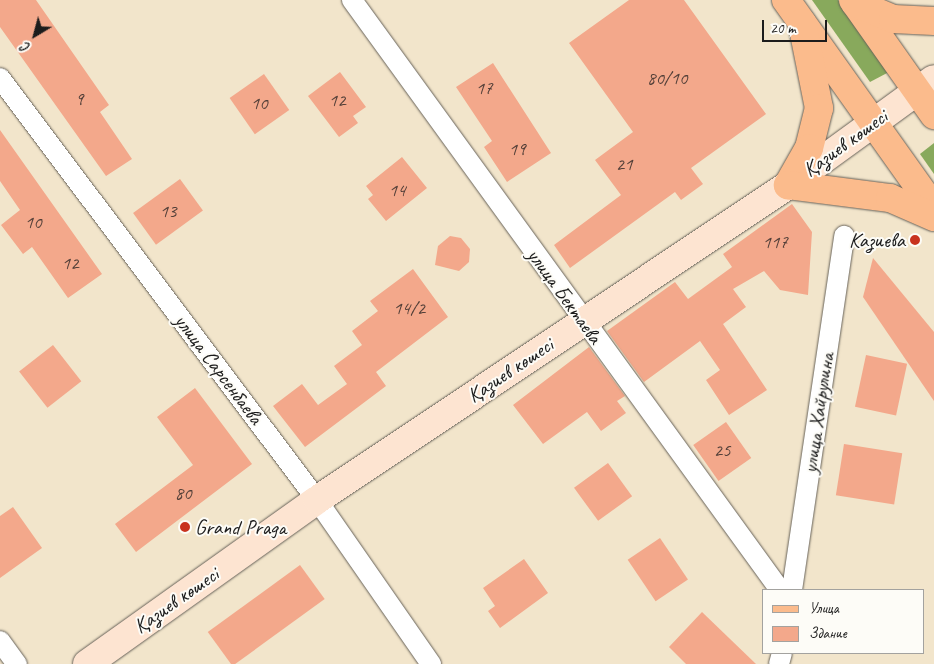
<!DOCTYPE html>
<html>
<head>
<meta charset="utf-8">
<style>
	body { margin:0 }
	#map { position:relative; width:934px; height:664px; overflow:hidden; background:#f2e5cb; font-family:Caveat,sans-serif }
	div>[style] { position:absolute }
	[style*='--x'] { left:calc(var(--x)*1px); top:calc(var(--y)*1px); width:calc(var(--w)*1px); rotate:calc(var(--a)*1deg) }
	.forest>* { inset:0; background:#88a95c }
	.building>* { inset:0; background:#f3a88b; transform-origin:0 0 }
	.roads { filter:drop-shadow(0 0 1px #676259) drop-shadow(0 0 1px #676259) }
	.street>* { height:20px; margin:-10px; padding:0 10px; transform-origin:10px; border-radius:10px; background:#fff }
	.secondary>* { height:28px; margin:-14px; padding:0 14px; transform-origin:14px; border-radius:14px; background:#fde4d1 }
	.primary>* { height:28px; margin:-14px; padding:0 14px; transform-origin:14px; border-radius:14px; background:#fbbb8c }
	.dots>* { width:14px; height:14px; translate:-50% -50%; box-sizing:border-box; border:2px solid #fdfcf7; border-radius:50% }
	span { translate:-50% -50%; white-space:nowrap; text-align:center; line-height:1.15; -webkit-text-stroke:4px #fdfcf7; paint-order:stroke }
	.number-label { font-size:19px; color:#523f38 }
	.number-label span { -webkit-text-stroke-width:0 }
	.street-label { font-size:21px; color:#1c1c1c }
	.poi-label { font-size:21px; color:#1c1c1c }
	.right { translate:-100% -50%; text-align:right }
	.left { translate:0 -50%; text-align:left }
	.legend { position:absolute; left:762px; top:589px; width:162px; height:65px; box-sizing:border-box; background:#fdfcf7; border:1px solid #a3a29f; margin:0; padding:6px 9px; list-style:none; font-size:15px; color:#1c1c1c }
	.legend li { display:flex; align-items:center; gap:10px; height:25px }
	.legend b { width:25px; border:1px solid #a3a29f }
	.north { position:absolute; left:10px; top:10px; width:50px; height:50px; -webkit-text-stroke:4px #fdfcf7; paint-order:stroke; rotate:217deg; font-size:14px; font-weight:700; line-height:20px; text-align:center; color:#1c1c1c }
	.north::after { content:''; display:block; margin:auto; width:18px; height:22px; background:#1c1c1c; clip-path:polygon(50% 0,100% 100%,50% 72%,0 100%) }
	.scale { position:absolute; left:762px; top:20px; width:65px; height:22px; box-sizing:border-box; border:2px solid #1c1c1c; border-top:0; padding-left:6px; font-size:15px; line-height:18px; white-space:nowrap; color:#1c1c1c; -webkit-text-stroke:4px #fdfcf7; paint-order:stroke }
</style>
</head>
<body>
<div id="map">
	<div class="forest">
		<i style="clip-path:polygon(812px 0,838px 0,889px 72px,870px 82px)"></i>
		<i style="clip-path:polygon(934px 143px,934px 174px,920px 154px)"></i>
	</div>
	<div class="building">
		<i style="clip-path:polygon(0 0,36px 0,109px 105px,100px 112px,132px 159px,106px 176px,0 27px)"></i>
		<i style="clip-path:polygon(629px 0,684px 0,766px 114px,691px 168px,703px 184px,681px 200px,675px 192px,570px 268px,554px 245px,621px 195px,595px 160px,633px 132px,569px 43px)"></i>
		<i style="clip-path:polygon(493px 63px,551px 153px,507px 182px,484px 147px,492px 141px,456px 87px)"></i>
		<i style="clip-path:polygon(340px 72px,366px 107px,353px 116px,358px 123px,339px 137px,308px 96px)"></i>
		<i style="left:264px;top:74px;width:44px;height:42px;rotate:55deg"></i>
		<i style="clip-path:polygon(0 130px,102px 274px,68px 298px,32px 247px,23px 254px,1px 225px,20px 210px,0 181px)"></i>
		<i style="clip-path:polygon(402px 157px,427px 188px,386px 221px,368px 199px,373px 195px,366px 186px)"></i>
		<i style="left:180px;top:179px;width:39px;height:58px;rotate:54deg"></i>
		<i style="clip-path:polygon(792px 204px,812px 232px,808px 295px,780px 290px,764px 271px,733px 289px,746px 307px,723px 324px,767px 390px,729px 415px,706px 380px,720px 370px,700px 341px,644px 382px,607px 331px,675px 282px,688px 299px,732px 267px,723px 254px)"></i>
		<i style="clip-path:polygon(450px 236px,461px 238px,470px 249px,469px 262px,459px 271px,435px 265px,438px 246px)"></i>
		<i style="clip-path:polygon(873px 258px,934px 332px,934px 401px,863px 297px)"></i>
		<i style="clip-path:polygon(413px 269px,448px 317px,376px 372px,386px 386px,305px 447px,273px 406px,302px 384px,318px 405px,347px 384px,334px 366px,362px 345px,352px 331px,378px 311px,370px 301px)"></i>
		<i style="left:53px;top:345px;width:46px;height:43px;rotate:52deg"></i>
		<i style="clip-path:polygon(589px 347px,625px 396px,617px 401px,626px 413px,601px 431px,587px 412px,543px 444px,513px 405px)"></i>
		<i style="left:866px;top:355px;width:42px;height:53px;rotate:12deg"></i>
		<i style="clip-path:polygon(195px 388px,252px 464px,136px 552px,115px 524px,193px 465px,157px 417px)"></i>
		<i style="left:726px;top:422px;width:44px;height:40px;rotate:55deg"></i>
		<i style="left:844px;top:444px;width:59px;height:52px;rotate:9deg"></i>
		<i style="left:608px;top:463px;width:41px;height:42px;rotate:54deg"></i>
		<i style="clip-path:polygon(13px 507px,42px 548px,0 578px,0 516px)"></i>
		<i style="left:660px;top:538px;width:50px;height:39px;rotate:56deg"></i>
		<i style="clip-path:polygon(524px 559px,548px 593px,500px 628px,488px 611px,495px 606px,483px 588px)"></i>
		<i style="left:300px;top:565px;width:42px;height:114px;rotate:54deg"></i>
		<i style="clip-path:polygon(702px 612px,756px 664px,686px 664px,669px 647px)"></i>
	</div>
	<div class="roads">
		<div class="street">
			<i style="--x:352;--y:0;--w:729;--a:54.04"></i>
			<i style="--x:0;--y:78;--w:528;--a:53.09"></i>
			<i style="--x:317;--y:500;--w:200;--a:55.2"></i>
			<i style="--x:792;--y:590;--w:358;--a:-81.6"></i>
			<i style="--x:0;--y:641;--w:29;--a:54"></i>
			<i style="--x:779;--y:664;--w:11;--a:-75"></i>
		</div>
		<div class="secondary">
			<i style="--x:87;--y:664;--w:282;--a:-35.5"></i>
			<i style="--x:317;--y:500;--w:567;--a:-33.77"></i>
			<i style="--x:788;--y:185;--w:180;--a:-36"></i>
		</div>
		<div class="primary">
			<i style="--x:786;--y:0;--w:255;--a:54.6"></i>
			<i style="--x:853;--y:0;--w:141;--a:54.8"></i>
			<i style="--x:855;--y:3;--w:41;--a:22.8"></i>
			<i style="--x:893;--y:19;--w:41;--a:2.8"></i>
			<i style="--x:802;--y:23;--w:87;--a:78.7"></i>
			<i style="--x:819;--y:108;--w:41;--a:104"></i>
			<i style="--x:809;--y:148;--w:43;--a:119.6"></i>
			<i style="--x:788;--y:185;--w:103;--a:7.3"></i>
			<i style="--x:890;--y:198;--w:48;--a:23.4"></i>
		</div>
	</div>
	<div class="dots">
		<i style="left:915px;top:240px;background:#c8321e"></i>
		<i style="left:185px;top:527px;background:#c8321e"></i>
	</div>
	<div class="number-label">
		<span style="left:667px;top:79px">80/10</span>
		<span style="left:484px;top:89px">17</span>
		<span style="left:79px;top:100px">9</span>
		<span style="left:337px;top:101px">12</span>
		<span style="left:259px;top:104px">10</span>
		<span style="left:517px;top:150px">19</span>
		<span style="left:624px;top:165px">21</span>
		<span style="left:397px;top:191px">14</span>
		<span style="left:168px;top:212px">13</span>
		<span style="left:33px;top:223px">10</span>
		<span style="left:775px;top:243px">117</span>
		<span style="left:70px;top:264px">12</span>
		<span style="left:409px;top:309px">14/2</span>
		<span style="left:722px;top:451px">25</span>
		<span style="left:183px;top:494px">80</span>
	</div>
	<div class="street-label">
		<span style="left:845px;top:143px;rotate:-36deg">Қазиев көшесі</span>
		<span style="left:565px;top:296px;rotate:54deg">улица Бектаева</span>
		<span style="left:219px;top:369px;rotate:53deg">улица Сарсенбаева</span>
		<span style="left:510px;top:370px;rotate:-34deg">Қазиев көшесі</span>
		<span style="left:818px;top:413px;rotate:-82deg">улица Хайрулина</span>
		<span style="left:176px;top:600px;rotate:-35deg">Қазиев көшесі</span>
	</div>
	<div class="poi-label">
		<span class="right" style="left:905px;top:240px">Казиева</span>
		<span class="left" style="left:195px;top:527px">Grand Praga</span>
	</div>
	<ul class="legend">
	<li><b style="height:6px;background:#fbbb8c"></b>Улица</li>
	<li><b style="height:14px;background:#f3a88b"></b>Здание</li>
	</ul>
	<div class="north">С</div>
	<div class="scale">20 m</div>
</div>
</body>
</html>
